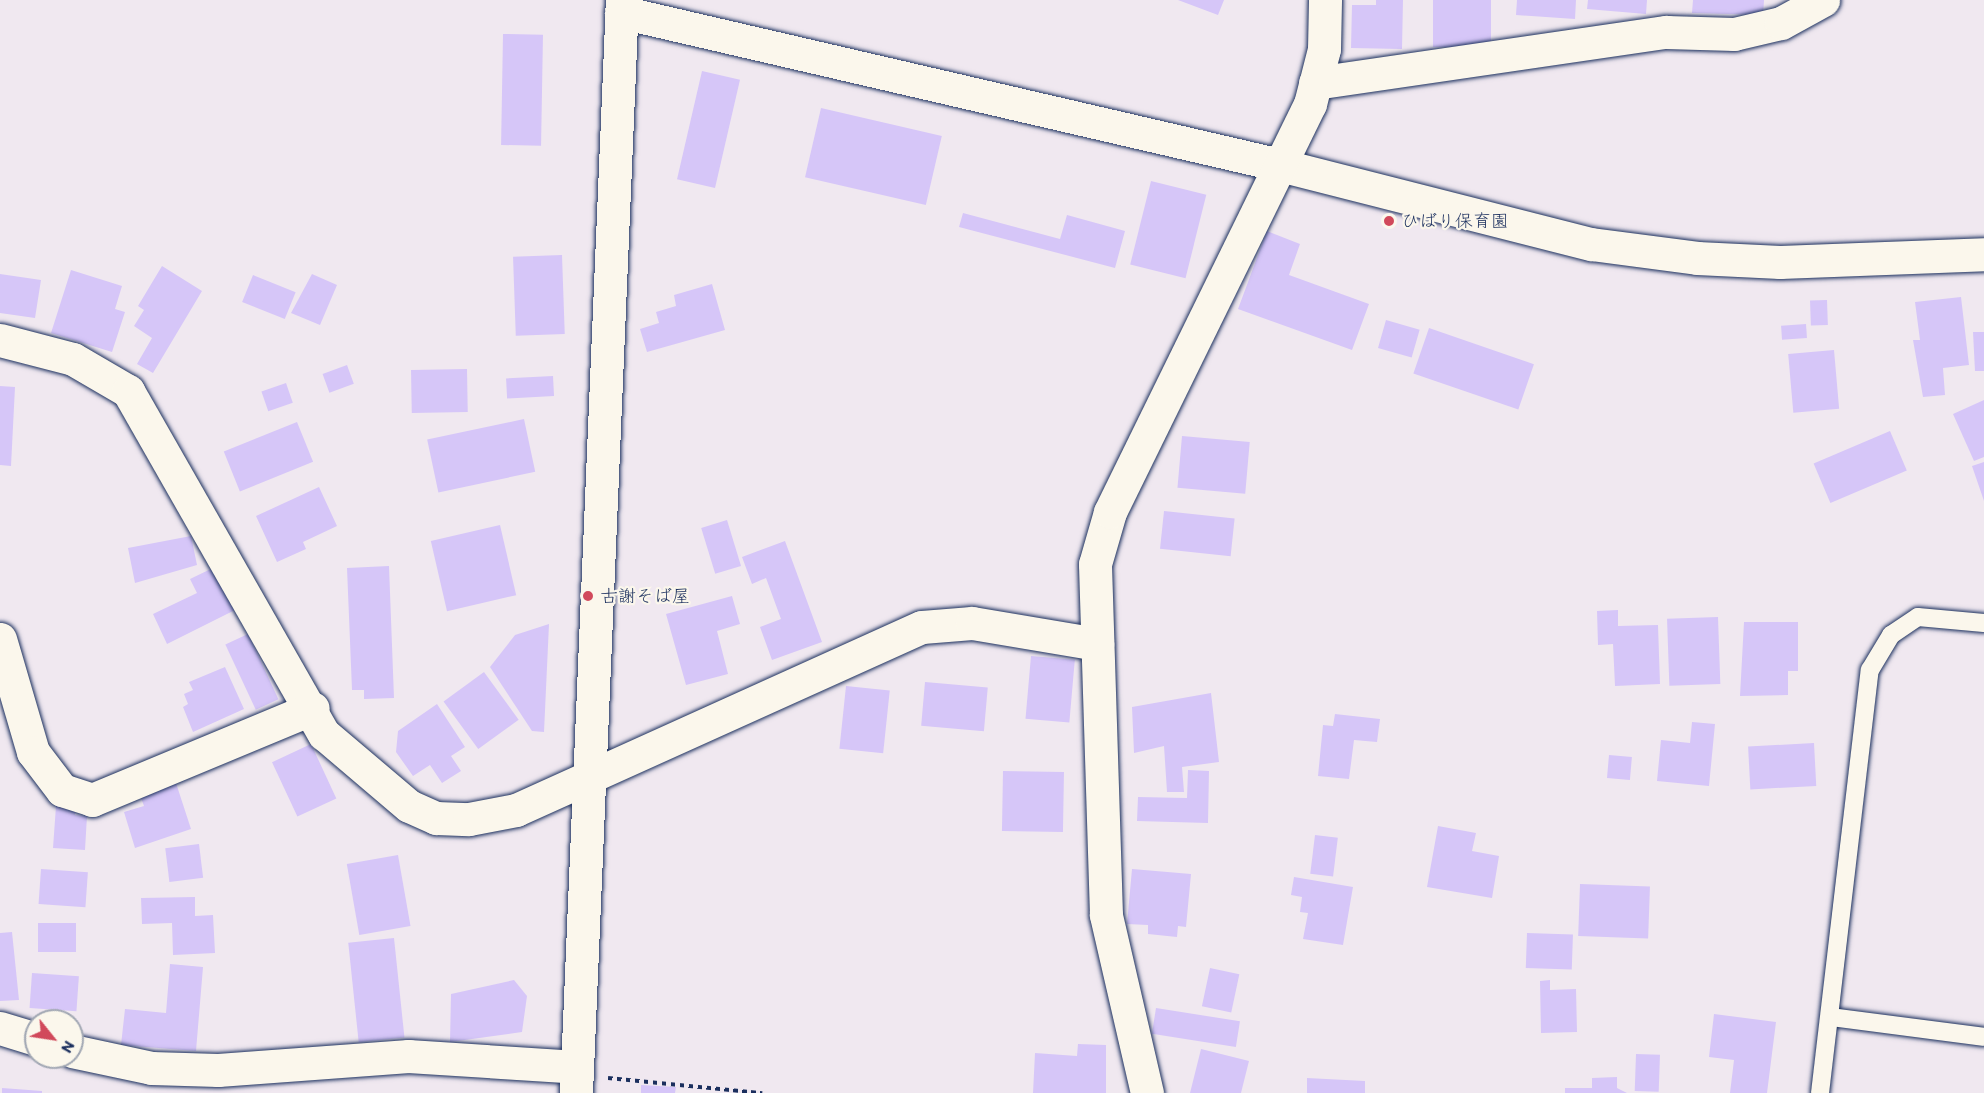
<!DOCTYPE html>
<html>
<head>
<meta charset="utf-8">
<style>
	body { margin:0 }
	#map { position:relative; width:1984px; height:1093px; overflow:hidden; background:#f0e8f0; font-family:Itim,"Klee One",sans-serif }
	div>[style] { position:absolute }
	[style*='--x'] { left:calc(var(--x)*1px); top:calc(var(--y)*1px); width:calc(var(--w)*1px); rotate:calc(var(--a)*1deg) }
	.building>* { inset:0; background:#d6c6f8; transform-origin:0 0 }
	.path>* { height:4px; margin-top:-2px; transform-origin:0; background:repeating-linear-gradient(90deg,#1b2f5e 0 4.5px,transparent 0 9px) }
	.roads { filter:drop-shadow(0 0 2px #1b2f5e) drop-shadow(0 0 2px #1b2f5e) }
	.lane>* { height:18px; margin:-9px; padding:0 9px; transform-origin:9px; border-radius:9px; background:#fbf7ec }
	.street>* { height:33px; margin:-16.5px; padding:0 16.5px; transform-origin:16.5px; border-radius:16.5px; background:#fbf7ec }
	.secondary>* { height:33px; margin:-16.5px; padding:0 16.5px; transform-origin:16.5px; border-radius:16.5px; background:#fbf7ec }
	.dots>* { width:16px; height:16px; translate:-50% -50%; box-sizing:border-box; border:3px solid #fbf7ec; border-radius:50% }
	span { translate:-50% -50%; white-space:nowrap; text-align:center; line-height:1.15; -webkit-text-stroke:4.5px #fbf7ec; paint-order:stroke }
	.poi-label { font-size:18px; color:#1b2f5e }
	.left { translate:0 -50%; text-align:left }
	.north { position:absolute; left:24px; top:1009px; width:60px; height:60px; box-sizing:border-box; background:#fbf7ec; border:2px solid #a1a7b3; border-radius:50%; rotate:120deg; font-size:16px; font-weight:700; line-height:24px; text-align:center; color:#1b2f5e }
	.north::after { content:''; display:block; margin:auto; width:21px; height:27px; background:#d1495b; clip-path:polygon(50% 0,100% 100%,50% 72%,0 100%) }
</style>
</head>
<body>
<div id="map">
	<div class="building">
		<i style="clip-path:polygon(1178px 0,1224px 0,1218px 15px)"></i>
		<i style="clip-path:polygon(1376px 0,1403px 0,1402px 49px,1351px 48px,1352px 5px,1376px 5px)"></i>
		<i style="left:1433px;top:0;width:58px;height:47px"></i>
		<i style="clip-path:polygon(1517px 0,1576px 0,1575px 19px,1516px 15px)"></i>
		<i style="clip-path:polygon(1588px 0,1647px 0,1646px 14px,1587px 9px)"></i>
		<i style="clip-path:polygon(1693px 0,1764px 0,1763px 15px,1692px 13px)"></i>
		<i style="left:503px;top:34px;width:40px;height:111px;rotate:1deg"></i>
		<i style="left:702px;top:71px;width:39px;height:111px;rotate:13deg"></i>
		<i style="left:821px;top:108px;width:124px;height:71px;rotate:13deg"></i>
		<i style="left:1151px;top:181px;width:57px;height:86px;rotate:14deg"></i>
		<i style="clip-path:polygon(963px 213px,1060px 239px,1067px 215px,1125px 231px,1115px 268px,959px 227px)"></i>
		<i style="clip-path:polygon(1267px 231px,1300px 244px,1289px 275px,1369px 304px,1352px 350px,1238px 309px)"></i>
		<i style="left:562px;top:255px;width:79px;height:49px;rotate:88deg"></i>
		<i style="clip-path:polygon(162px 266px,202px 291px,153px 373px,137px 364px,152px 338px,134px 326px,144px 310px,138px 306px)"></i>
		<i style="clip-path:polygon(71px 270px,122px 286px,115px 309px,125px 312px,112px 352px,51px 333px)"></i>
		<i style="clip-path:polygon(0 274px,41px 280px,35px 318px,0 313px)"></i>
		<i style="clip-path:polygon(312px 274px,337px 285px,320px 325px,291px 313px)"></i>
		<i style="left:253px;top:275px;width:46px;height:29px;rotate:22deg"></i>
		<i style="clip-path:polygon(712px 284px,725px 330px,647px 352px,640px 329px,659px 323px,656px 312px,676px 306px,674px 295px)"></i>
		<i style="clip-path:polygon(1961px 297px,1969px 365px,1943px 368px,1945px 395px,1923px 397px,1913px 340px,1920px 340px,1915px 302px)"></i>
		<i style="left:1827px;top:300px;width:25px;height:17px;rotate:88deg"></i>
		<i style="left:1386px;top:320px;width:35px;height:29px;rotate:16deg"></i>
		<i style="left:1806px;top:324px;width:14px;height:25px;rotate:86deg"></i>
		<i style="left:1429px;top:328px;width:111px;height:48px;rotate:19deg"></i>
		<i style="clip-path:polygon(1973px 332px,1984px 332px,1984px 371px,1975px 371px)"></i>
		<i style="left:1834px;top:350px;width:59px;height:46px;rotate:85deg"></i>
		<i style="left:347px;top:365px;width:20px;height:26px;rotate:70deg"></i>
		<i style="left:467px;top:369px;width:43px;height:56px;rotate:89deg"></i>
		<i style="left:553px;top:376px;width:20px;height:47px;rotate:87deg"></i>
		<i style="left:286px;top:383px;width:21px;height:26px;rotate:71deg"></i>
		<i style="clip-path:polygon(0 386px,15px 387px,11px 466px,0 465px)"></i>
		<i style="clip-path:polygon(1984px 400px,1984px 457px,1974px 461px,1953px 414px)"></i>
		<i style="left:524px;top:419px;width:54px;height:99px;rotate:78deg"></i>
		<i style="left:297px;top:422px;width:43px;height:79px;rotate:68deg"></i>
		<i style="left:1890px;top:431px;width:43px;height:83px;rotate:67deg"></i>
		<i style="left:1182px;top:436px;width:68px;height:52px;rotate:5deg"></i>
		<i style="clip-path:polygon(1984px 462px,1984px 501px,1972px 466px)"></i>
		<i style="clip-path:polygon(319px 487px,337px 526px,303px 542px,306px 549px,277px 562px,256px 516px)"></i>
		<i style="left:1164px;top:511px;width:71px;height:38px;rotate:6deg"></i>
		<i style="left:727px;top:520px;width:48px;height:27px;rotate:73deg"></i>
		<i style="left:500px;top:525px;width:72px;height:71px;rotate:77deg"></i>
		<i style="clip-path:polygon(191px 536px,197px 565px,135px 583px,128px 548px)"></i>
		<i style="clip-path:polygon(785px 541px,822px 642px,772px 660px,760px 627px,781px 619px,766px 578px,752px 584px,742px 557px)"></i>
		<i style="clip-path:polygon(217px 566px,237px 609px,167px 644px,153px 614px,197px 593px,190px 579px)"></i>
		<i style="clip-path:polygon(389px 566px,394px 698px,364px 699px,364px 690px,352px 690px,347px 568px)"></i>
		<i style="clip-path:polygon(732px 596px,740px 624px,717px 631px,728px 674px,686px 685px,666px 614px)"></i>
		<i style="clip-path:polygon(1618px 610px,1618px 626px,1658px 625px,1660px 684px,1615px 686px,1613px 644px,1598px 645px,1597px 611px)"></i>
		<i style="left:1718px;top:617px;width:67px;height:51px;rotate:88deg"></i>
		<i style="clip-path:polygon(1744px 622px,1798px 622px,1798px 671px,1788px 671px,1788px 695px,1740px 696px)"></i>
		<i style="clip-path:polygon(549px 624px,544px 732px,532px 731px,490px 667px,515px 635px)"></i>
		<i style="left:248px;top:634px;width:72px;height:25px;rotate:65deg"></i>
		<i style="left:1031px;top:656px;width:44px;height:63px;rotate:5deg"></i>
		<i style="clip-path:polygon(225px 667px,244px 709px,193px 732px,183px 707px,188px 704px,184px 694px,193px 690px,189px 682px)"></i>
		<i style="left:484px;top:672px;width:59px;height:50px;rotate:54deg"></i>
		<i style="left:925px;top:682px;width:63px;height:44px;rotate:5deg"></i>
		<i style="left:846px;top:686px;width:44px;height:63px;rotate:6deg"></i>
		<i style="clip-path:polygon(1211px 693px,1219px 762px,1182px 767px,1184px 792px,1167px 792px,1164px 746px,1134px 753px,1132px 707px)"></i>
		<i style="clip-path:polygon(437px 704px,465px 747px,451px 756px,461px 771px,442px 783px,430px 765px,413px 776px,396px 752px,398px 731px)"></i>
		<i style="clip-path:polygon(1335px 714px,1380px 719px,1377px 742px,1354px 740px,1349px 779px,1318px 776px,1323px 725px,1333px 726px)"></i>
		<i style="clip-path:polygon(1692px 722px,1715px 724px,1709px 786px,1657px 781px,1661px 740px,1690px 743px)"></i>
		<i style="left:1814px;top:743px;width:43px;height:66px;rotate:87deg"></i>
		<i style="left:311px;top:744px;width:60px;height:43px;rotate:65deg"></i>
		<i style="left:1609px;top:755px;width:23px;height:23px;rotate:5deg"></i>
		<i style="clip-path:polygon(1188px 770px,1209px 771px,1208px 823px,1137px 821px,1138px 797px,1187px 798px)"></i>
		<i style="left:1003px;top:771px;width:61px;height:60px;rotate:1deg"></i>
		<i style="clip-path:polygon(176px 783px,191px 829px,135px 848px,124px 812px,144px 806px,140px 795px)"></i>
		<i style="clip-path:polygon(56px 806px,75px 808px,75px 815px,87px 816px,85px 850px,53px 848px)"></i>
		<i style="clip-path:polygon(1438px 826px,1476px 833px,1472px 851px,1499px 856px,1492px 898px,1427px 887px)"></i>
		<i style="left:1315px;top:835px;width:23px;height:39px;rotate:7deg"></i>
		<i style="left:199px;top:844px;width:34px;height:34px;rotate:83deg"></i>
		<i style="left:398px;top:855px;width:72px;height:52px;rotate:80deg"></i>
		<i style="left:41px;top:869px;width:47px;height:35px;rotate:4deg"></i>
		<i style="clip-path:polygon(1132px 869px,1191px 874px,1186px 927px,1178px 926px,1177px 937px,1148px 934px,1148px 925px,1127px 924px)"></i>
		<i style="clip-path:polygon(1294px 877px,1353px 887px,1343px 945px,1303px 939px,1308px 913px,1300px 912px,1302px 897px,1291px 895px)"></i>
		<i style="left:1580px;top:884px;width:70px;height:52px;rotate:2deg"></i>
		<i style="clip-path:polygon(195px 897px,195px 916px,213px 915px,215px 953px,173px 955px,172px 923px,142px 924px,141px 898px)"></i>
		<i style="left:38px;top:923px;width:38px;height:29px"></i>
		<i style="clip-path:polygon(12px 932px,19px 1000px,0 1001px,0 933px)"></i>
		<i style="left:1527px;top:933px;width:46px;height:35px;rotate:2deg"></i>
		<i style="left:394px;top:938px;width:100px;height:46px;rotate:84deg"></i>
		<i style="clip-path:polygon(170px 964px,203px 967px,196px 1051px,121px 1045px,125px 1009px,166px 1013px)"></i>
		<i style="left:1210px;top:968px;width:30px;height:39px;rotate:12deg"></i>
		<i style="left:32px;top:973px;width:47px;height:35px;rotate:4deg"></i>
		<i style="clip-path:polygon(514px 980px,527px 996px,522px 1032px,450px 1042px,451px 994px)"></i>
		<i style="clip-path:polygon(1550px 980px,1550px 990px,1576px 989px,1577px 1032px,1541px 1033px,1540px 981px)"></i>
		<i style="left:1156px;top:1008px;width:85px;height:26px;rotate:9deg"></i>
		<i style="clip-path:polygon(1714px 1014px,1776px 1022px,1767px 1093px,1730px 1093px,1734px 1060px,1709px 1057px)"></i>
		<i style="clip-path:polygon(1078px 1044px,1106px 1045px,1106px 1093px,1033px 1093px,1035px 1053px,1077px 1056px)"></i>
		<i style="clip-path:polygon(1201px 1049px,1249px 1061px,1241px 1093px,1190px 1093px)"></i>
		<i style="left:1636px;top:1054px;width:24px;height:37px;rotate:2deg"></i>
		<i style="clip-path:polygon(1617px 1077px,1617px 1088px,1627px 1093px,1565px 1093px,1565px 1088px,1592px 1088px,1592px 1078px)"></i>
		<i style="clip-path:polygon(1307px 1078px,1365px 1081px,1365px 1093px,1307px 1093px)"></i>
		<i style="clip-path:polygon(641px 1085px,676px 1087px,675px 1093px,641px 1093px)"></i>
		<i style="clip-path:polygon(2px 1088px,42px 1091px,42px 1093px,2px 1093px)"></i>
	</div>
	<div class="path">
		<i style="--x:608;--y:1078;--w:155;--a:5.6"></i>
	</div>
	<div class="roads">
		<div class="lane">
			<i style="--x:1831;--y:1017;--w:154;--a:7.4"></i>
			<i style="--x:1820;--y:1093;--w:426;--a:-83.3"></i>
			<i style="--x:1870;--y:670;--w:41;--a:-59"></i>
			<i style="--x:1891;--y:635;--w:32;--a:-34"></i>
			<i style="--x:1918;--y:617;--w:66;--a:5.2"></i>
		</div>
		<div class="street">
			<i style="--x:621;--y:12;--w:677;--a:13.07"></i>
			<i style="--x:1280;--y:165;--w:321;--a:14.3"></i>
			<i style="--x:1591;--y:244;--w:107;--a:7.5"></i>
			<i style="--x:1697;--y:258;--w:83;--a:2.8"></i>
			<i style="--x:1780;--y:262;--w:204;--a:-2.2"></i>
			<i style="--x:1315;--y:83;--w:355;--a:-8.3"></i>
			<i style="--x:1666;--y:32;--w:68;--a:1.7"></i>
			<i style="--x:1734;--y:34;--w:48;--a:-13.2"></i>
			<i style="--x:1781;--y:23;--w:48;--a:-28.7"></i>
			<i style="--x:0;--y:340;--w:75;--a:14.6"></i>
			<i style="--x:73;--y:359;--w:64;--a:30.2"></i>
			<i style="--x:128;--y:391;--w:395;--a:60.3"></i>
			<i style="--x:324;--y:734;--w:111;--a:40.3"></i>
			<i style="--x:409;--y:806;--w:30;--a:24"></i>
			<i style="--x:436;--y:818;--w:33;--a:2"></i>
			<i style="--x:469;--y:819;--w:48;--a:-10.8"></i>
			<i style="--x:516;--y:810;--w:445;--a:-24.3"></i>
			<i style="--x:922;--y:627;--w:50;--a:-4.6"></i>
			<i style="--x:972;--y:623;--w:127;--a:9.5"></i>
			<i style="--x:0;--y:639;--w:118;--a:73.7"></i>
			<i style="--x:33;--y:752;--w:48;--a:52.7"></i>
			<i style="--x:62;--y:790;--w:32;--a:18"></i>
			<i style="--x:92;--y:800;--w:239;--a:-22.6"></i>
			<i style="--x:0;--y:1028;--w:38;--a:17"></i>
			<i style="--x:72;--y:1051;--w:81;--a:12.1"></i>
			<i style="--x:151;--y:1068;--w:67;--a:1.7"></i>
			<i style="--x:218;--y:1070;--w:191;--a:-4.2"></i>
			<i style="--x:408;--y:1056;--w:169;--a:3.7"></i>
		</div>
		<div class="secondary">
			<i style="--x:576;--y:1093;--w:1094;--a:-87.59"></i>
			<i style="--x:1147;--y:1093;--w:183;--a:-103"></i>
			<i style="--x:1106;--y:915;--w:351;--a:-91.8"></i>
			<i style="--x:1095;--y:564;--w:54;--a:-73.9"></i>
			<i style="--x:1110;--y:512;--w:454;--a:-63.9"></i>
			<i style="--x:1310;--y:104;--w:57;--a:-75.7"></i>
			<i style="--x:1324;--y:49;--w:49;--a:-88.8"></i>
		</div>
	</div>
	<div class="dots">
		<i style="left:1389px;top:221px;background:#d1495b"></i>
		<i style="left:588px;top:596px;background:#d1495b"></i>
	</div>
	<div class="poi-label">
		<span class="left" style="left:1401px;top:221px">ひばり保育園</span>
		<span class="left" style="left:600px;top:596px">古謝そば屋</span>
	</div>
	<div class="north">N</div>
</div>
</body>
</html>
